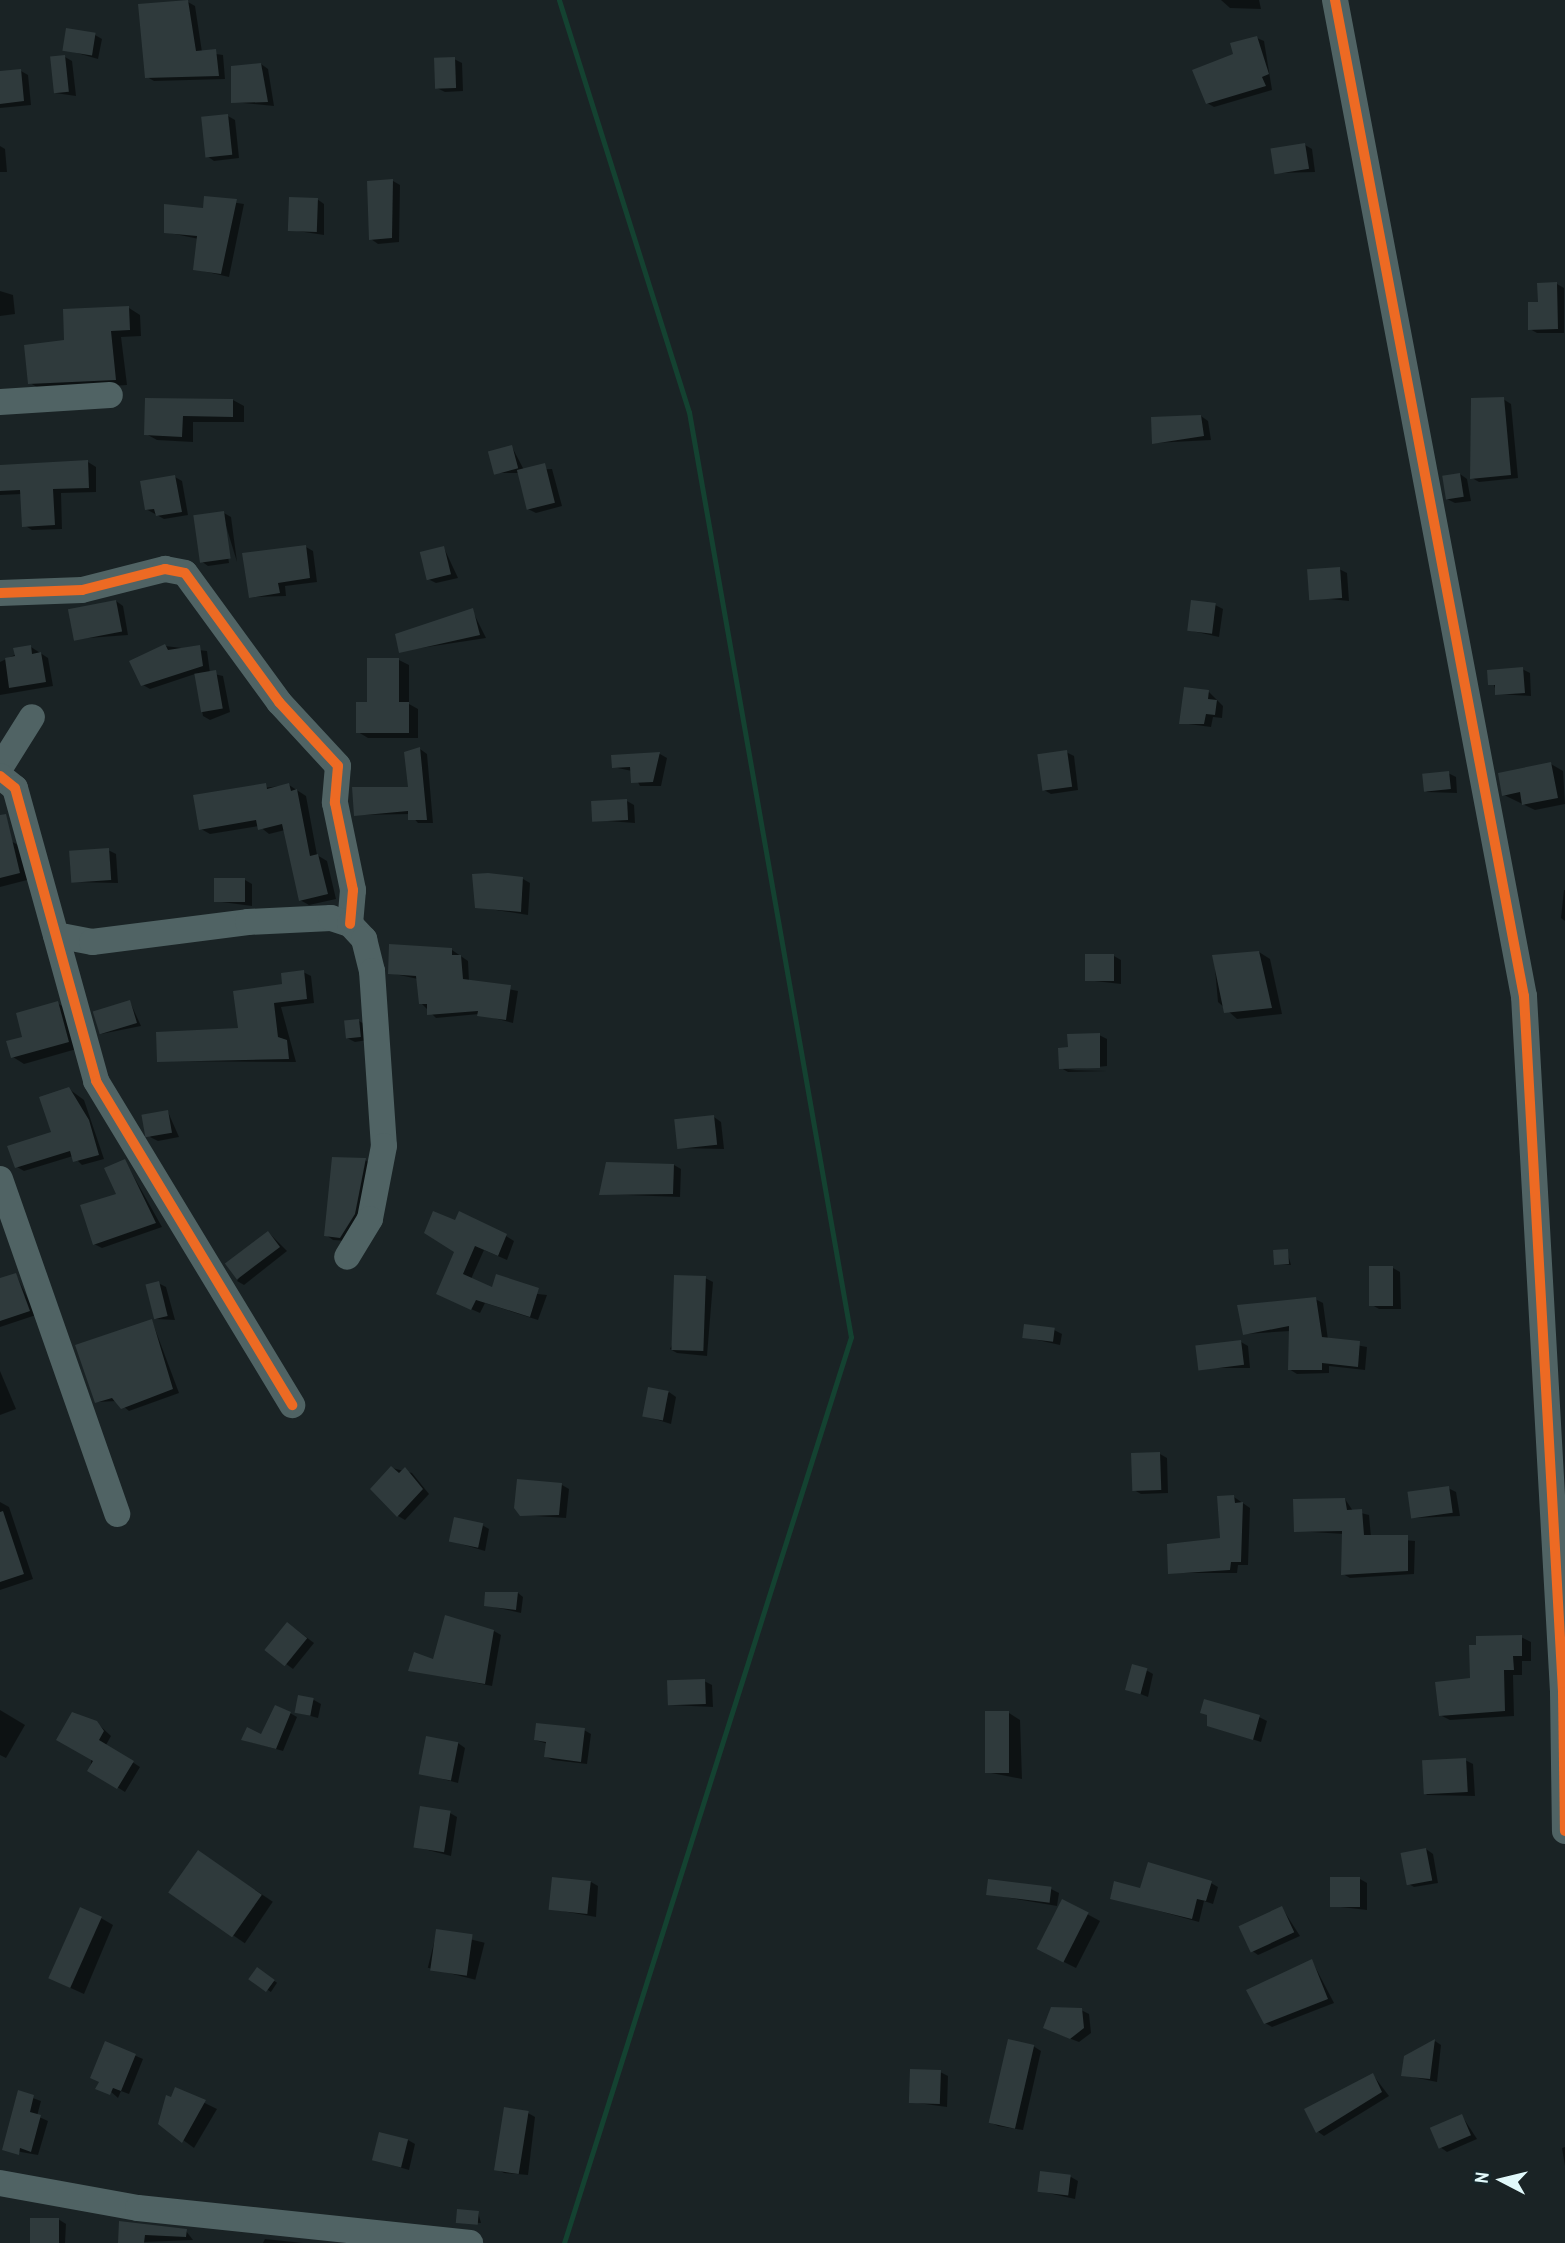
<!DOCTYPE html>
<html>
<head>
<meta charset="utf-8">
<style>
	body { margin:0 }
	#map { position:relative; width:1565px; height:2243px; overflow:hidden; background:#1a2325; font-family:"Archivo Narrow",sans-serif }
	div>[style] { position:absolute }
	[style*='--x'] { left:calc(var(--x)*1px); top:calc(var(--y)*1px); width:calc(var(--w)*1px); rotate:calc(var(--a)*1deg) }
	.shadow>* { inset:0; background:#0007; transform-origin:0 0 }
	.stream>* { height:5px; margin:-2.5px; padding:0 2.5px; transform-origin:2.5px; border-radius:2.5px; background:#144231 }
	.building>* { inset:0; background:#2f3a3c; transform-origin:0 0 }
	.minor>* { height:26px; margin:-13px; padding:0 13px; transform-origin:13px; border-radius:13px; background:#506364 }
	.cycleway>* { height:10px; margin:-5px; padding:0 5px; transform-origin:5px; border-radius:5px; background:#ed6a23 }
	span { translate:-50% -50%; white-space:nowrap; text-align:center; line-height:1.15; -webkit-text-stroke:5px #15262a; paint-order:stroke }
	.north { position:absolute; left:1467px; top:2145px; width:70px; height:70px; -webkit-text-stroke:5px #15262a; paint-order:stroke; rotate:277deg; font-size:19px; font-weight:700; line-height:28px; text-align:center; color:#e1f9fb }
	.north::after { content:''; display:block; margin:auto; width:24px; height:32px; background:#e1f9fb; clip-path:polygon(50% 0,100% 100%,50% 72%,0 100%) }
</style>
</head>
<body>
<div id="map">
	<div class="shadow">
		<i style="clip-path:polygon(1221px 0,1259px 0,1261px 9px,1230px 8px)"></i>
		<i style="clip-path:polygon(188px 2px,195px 6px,202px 52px,223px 55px,225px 79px,154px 81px,147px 77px)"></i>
		<i style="clip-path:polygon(95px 35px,102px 39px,98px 59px,63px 49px)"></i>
		<i style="clip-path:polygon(1257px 38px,1264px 41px,1272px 90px,1214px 107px,1207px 103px,1235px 55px)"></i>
		<i style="clip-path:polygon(65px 57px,72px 61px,76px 96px,55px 93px)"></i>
		<i style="clip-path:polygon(454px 59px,462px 63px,463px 91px,445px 92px,437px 88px)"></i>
		<i style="clip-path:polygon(261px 64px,268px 69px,274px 106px,233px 102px)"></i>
		<i style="clip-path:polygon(21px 71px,28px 75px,31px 105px,0 108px,0 73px)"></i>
		<i style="clip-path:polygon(228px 116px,235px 120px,239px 158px,214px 161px,207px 156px)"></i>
		<i style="clip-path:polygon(1305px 145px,1312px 149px,1315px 172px,1277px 173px)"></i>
		<i style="clip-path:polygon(0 146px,5px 149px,7px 172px,0 172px)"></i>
		<i style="clip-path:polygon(393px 181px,400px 185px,399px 242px,378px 244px,371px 239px,369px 182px)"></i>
		<i style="clip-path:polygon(205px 198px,244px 204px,229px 277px,194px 269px,199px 239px,165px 232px,204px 210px)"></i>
		<i style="clip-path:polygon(317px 199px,324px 204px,324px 235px,291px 230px)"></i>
		<i style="clip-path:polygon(1557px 284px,1564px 288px,1564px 333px,1537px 333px,1530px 329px,1539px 303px)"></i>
		<i style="clip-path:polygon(0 291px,13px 295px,15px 314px,0 316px)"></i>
		<i style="clip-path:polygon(129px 308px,140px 315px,141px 336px,121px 337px,127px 385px,42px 390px,30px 383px)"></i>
		<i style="clip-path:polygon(1503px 399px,1511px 404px,1518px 478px,1479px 482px,1472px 478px)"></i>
		<i style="clip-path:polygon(146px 400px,233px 400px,244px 406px,244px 422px,193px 422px,193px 442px,157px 440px,146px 434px)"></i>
		<i style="clip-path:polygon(1201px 416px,1208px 421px,1211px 440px,1154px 443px)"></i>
		<i style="clip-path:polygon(512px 447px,524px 470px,552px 469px,562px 506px,536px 513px,528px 509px,519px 473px,495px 473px)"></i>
		<i style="clip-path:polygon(88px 462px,96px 467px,96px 492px,61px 493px,62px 529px,32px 530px,24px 525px,22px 494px,0 495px,0 467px)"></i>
		<i style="clip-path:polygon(1460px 474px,1467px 479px,1471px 501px,1455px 503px,1447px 499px)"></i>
		<i style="clip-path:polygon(175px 477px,182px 481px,188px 515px,164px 519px,146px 509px)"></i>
		<i style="clip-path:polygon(224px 513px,231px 517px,237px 562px,223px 516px,229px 563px,208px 566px,201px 561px)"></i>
		<i style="clip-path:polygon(306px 547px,313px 551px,317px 582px,285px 586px,286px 596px,251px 597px)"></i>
		<i style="clip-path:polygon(444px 548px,458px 578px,436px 583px,428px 579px)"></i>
		<i style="clip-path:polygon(1339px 569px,1347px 573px,1349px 601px,1311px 597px)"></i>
		<i style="clip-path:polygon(116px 601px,123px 606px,128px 635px,75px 639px)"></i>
		<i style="clip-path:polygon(1215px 605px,1223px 609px,1219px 637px,1188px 630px)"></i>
		<i style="clip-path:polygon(472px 610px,486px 638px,401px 651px)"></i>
		<i style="clip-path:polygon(165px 646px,207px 651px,210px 673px,223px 676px,230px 712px,210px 720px,203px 716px,195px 674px,150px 689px,143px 685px)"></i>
		<i style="clip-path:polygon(31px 647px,48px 658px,53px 686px,0 695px,0 662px)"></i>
		<i style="clip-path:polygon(399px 660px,409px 665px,409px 704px,418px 709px,418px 738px,368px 738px,358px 732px,368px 704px)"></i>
		<i style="clip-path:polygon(1522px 669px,1530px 673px,1531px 696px,1497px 694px,1489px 671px)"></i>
		<i style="clip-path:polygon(1209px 692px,1223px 706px,1222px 718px,1213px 717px,1211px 727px,1181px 723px)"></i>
		<i style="clip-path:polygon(420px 749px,427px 754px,433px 823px,418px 823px,410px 814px,356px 815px,410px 789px)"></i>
		<i style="clip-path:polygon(1066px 752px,1074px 756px,1078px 790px,1051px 794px,1044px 790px)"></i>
		<i style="clip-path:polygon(660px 754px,667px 758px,661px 786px,640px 786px,632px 771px,613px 767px,613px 756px)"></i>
		<i style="clip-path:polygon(1551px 764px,1563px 771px,1565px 804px,1535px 810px,1504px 795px)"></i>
		<i style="clip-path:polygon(1448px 773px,1456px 777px,1457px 793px,1426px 792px)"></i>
		<i style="clip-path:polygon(289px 785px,306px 796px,317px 855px,327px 861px,336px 899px,309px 905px,300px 900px,285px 830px,269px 834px,259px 826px,210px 834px,201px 829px,195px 796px)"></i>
		<i style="clip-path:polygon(627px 801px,634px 805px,635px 823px,594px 820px)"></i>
		<i style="clip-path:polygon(11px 841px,23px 848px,31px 879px,0 887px,0 844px)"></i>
		<i style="clip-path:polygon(108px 850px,116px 854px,118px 883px,73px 882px)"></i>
		<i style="clip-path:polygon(523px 879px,530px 883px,528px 915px,477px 907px)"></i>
		<i style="clip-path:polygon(245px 880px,252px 884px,252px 906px,214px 901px)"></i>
		<i style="clip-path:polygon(1564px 890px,1565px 890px,1565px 921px,1561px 918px)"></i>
		<i style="clip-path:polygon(452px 950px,468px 961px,469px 981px,518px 991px,513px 1023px,479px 1014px,436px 1018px,421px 1003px,418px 979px,390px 973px)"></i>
		<i style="clip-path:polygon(1259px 952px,1270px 959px,1282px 1014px,1237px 1019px,1218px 1002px,1214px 957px)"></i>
		<i style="clip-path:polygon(1114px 956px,1121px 960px,1121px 984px,1086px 980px)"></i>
		<i style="clip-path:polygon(303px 972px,311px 976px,314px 1003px,281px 1007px,296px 1062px,159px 1061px,240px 1030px)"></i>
		<i style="clip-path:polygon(130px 1002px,141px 1026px,101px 1034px)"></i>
		<i style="clip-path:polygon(57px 1003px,69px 1010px,80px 1048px,24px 1064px,13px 1057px)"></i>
		<i style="clip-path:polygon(359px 1021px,366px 1025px,367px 1040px,355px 1042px,347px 1038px)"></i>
		<i style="clip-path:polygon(1099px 1035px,1107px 1039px,1107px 1066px,1066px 1070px,1107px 1071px,1068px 1072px,1061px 1068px,1070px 1049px)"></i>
		<i style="clip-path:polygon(69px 1089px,84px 1100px,104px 1159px,82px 1165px,73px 1156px,24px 1171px,17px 1167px,53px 1133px)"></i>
		<i style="clip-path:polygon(168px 1112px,179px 1137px,158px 1141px,150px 1137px)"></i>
		<i style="clip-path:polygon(714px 1117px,721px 1122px,724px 1149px,679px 1148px)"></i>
		<i style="clip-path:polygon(365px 1160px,372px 1164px,361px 1218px,348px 1241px,333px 1240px,326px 1235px)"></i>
		<i style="clip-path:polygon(125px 1161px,162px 1227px,102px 1248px,94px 1244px,118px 1195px)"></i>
		<i style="clip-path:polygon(674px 1165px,681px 1169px,680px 1197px,601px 1194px)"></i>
		<i style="clip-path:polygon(269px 1233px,287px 1251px,244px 1285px,237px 1281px)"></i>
		<i style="clip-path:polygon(506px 1236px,514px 1241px,507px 1260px,484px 1250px,471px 1279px,493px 1289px,547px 1295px,538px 1320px,485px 1303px,480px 1313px,446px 1298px,456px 1251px)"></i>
		<i style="clip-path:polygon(1287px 1251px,1291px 1265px,1276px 1264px)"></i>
		<i style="clip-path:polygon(1393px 1268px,1400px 1272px,1401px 1309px,1379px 1309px,1372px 1305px)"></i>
		<i style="clip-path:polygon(16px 1275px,36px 1315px,0 1327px,0 1280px)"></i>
		<i style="clip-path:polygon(705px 1278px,713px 1282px,707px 1356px,677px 1353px,670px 1349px)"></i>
		<i style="clip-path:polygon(158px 1283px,166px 1287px,175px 1320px,156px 1319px)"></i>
		<i style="clip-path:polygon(1315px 1299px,1323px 1303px,1328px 1340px,1367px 1347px,1365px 1370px,1329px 1366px,1329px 1373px,1297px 1374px,1289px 1369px,1290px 1331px,1245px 1334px)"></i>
		<i style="clip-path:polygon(152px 1321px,179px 1393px,129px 1411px,117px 1401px,96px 1402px)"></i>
		<i style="clip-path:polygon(1054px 1330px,1062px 1334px,1060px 1345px,1024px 1337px)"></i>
		<i style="clip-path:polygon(1241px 1342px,1248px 1346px,1250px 1368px,1199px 1368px)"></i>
		<i style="clip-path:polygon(0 1371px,16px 1409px,0 1415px)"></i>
		<i style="clip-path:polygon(669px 1392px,676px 1397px,671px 1424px,645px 1416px)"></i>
		<i style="clip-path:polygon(1160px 1454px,1167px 1458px,1168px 1493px,1141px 1494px,1134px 1490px)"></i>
		<i style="clip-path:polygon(392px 1468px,412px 1473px,429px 1494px,405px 1520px,398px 1516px)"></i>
		<i style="clip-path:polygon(562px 1485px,569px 1489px,566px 1518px,521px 1515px)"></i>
		<i style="clip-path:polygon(1448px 1488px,1456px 1492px,1460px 1516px,1414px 1518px)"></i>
		<i style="clip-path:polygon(1234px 1497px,1250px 1508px,1248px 1565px,1238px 1565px,1237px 1573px,1169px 1573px,1222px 1539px)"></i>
		<i style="clip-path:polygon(1345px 1499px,1353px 1511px,1369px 1515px,1371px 1537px,1415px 1541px,1414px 1574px,1350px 1578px,1343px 1574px,1344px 1534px,1296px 1531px)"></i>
		<i style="clip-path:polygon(0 1502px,9px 1507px,33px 1579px,0 1590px)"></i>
		<i style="clip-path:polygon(482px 1525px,489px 1529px,485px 1551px,451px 1541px)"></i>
		<i style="clip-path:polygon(518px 1593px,523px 1597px,521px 1613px,485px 1605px)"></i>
		<i style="clip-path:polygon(294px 1628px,314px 1643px,293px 1669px,267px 1650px)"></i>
		<i style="clip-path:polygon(494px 1631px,501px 1635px,492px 1686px,410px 1670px)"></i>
		<i style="clip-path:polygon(1521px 1637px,1531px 1642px,1531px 1661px,1522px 1661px,1522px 1675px,1513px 1675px,1514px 1716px,1450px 1720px,1440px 1715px)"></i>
		<i style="clip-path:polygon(1146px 1670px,1153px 1674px,1148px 1697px,1128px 1689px)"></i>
		<i style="clip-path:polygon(704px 1681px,712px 1685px,713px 1707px,670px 1705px)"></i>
		<i style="clip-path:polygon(314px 1700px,321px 1704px,318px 1718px,296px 1712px)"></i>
		<i style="clip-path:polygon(0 1710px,25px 1725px,6px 1758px,0 1755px)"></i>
		<i style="clip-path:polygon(290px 1713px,297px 1717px,283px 1751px,244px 1740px,262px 1736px)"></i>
		<i style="clip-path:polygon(1009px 1713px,1020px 1720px,1022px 1779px,986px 1772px)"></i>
		<i style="clip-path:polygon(1259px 1717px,1267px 1721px,1261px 1742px,1209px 1725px)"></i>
		<i style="clip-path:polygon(96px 1722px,111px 1736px,106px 1745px,140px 1767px,125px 1792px,90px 1770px)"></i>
		<i style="clip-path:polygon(584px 1730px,591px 1734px,587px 1764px,553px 1760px,546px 1757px,548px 1744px,535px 1740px)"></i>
		<i style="clip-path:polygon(458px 1743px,465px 1748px,458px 1783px,420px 1773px)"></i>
		<i style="clip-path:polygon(1465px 1760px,1473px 1764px,1475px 1796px,1426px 1795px)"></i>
		<i style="clip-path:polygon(450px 1813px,457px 1817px,451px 1856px,416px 1847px)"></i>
		<i style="clip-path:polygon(1426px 1849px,1433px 1854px,1438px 1883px,1414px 1887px,1407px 1883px)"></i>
		<i style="left:199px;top:1852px;width:89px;height:50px;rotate:34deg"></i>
		<i style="clip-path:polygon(1360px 1879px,1367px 1883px,1367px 1910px,1332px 1906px)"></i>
		<i style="clip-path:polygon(591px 1882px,598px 1886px,596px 1917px,551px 1909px)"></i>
		<i style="clip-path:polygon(1211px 1883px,1218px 1887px,1213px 1904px,1204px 1901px,1199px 1922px,1112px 1898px)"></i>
		<i style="clip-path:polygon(1051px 1889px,1059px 1893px,1057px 1906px,987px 1894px)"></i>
		<i style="clip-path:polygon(1063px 1901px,1100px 1921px,1076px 1968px,1050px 1955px)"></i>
		<i style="clip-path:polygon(1282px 1908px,1300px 1936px,1258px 1955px,1251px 1950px)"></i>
		<i style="clip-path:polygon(101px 1918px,113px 1925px,84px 1994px,64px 1985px)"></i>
		<i style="left:437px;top:1931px;width:49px;height:38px;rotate:14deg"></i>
		<i style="clip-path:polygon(1312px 1961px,1334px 2003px,1272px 2027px,1265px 2023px)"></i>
		<i style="left:258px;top:1970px;width:23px;height:11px;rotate:34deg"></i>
		<i style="clip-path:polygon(1081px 2010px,1089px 2014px,1091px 2033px,1079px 2042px,1053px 2032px)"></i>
		<i style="clip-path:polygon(1435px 2041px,1441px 2045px,1437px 2082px,1403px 2075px)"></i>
		<i style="clip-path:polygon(106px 2043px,143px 2059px,129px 2094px,121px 2091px,118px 2098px,100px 2082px)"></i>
		<i style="clip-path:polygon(1033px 2046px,1041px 2051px,1023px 2130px,998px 2126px,990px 2122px)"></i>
		<i style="clip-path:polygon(940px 2072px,948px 2076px,947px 2107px,910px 2102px)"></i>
		<i style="clip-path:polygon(1373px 2075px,1389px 2096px,1324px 2136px,1317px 2131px)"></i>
		<i style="clip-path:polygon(176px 2089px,217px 2109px,194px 2148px,160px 2123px)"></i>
		<i style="clip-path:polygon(19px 2093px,41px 2101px,37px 2116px,48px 2121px,38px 2155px,4px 2149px)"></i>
		<i style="clip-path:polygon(528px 2113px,535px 2117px,528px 2175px,504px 2173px,497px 2169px)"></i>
		<i style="clip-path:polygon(1462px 2116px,1477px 2139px,1447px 2152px,1440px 2147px)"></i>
		<i style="clip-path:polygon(408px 2140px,415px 2144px,409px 2170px,375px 2160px)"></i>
		<i style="clip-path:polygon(1565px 2147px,1565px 2166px,1562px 2148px)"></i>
		<i style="clip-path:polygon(1071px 2177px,1078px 2181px,1075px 2199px,1039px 2191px)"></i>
		<i style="clip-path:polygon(478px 2212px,481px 2223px,459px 2222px)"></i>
		<i style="clip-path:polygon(58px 2219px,66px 2224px,65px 2243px,32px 2243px)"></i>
		<i style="clip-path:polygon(121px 2223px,186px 2231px,193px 2240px,120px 2243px)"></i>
		<i style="clip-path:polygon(265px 2239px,303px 2243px,263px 2243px)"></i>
	</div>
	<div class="stream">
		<i style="--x:559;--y:0;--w:432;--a:72.5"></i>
		<i style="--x:689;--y:412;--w:939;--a:80.07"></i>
		<i style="--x:851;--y:1337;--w:950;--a:107.58"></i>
	</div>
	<div class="building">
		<i style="clip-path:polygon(188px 0,196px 51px,216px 49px,219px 76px,145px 78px,138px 4px)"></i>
		<i style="left:66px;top:28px;width:30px;height:23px;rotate:9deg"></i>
		<i style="clip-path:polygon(1257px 36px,1269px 74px,1262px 77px,1266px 86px,1206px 104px,1192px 70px,1233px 54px,1230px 43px)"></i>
		<i style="left:65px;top:55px;width:37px;height:15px;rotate:84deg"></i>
		<i style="left:455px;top:57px;width:31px;height:21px;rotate:88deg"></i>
		<i style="clip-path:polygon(261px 63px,268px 102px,231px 103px,231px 66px)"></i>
		<i style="clip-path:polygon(21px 69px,24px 101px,0 104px,0 71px)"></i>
		<i style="left:228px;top:114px;width:41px;height:27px;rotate:84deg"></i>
		<i style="left:1305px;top:143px;width:26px;height:35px;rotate:81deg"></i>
		<i style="clip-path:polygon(393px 179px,392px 238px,369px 240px,367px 181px)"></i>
		<i style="clip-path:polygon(204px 196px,237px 199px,221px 274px,193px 270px,197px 236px,164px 233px,164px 204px,203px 208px)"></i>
		<i style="left:289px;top:197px;width:29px;height:34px;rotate:2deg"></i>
		<i style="clip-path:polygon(1557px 282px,1558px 329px,1528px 330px,1528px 302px,1538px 302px,1537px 283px)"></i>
		<i style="clip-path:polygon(129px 306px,130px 330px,111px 331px,116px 380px,28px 384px,24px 345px,64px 340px,63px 309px)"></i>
		<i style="clip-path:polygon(1504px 397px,1511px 475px,1470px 479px,1471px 398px)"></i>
		<i style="clip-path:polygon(145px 398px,233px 399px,233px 417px,183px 416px,182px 437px,144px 435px)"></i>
		<i style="clip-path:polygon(1201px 415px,1204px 436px,1152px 444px,1151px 417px)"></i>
		<i style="left:512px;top:445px;width:24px;height:25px;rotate:75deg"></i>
		<i style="clip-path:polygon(88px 460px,89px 488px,53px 489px,55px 525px,22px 527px,20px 490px,0 491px,0 465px)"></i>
		<i style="left:545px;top:463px;width:41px;height:29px;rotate:76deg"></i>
		<i style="left:1460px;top:473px;width:24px;height:18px;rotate:81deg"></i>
		<i style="clip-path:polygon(175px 475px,182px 512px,156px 516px,154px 509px,145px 510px,140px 481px)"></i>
		<i style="left:224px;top:511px;width:48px;height:31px;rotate:82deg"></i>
		<i style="clip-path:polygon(306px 545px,310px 578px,278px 583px,280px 593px,249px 598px,242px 553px)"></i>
		<i style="left:444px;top:546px;width:29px;height:25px;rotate:76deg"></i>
		<i style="left:1340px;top:567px;width:31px;height:33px;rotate:86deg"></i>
		<i style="left:116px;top:600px;width:32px;height:49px;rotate:79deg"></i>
		<i style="left:1191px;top:600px;width:25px;height:31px;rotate:7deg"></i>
		<i style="clip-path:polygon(473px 608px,480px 635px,399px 653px,395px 634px)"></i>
		<i style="clip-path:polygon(165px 644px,168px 650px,200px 645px,203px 666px,141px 686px,129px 661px)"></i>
		<i style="clip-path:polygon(31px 645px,32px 654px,41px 652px,46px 682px,9px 688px,5px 658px,15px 656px,13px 648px)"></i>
		<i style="clip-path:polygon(367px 658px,399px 658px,399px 702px,409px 702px,409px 733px,356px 733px,356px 702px,367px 702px)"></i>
		<i style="clip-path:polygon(1523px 667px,1525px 693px,1495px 695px,1495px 685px,1488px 685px,1487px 670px)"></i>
		<i style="left:216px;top:670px;width:39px;height:22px;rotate:80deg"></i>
		<i style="clip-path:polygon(1184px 687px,1209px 690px,1208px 699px,1217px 700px,1215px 715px,1206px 714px,1204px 724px,1179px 724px)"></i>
		<i style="clip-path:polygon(420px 747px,427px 820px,408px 820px,408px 811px,354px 816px,352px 787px,408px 787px,404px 752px)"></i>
		<i style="left:1067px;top:750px;width:37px;height:30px;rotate:82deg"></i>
		<i style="clip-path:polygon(660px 752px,653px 782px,631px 783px,630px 767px,612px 768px,611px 755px)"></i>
		<i style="clip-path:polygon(1551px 762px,1558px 798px,1522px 805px,1520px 792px,1502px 796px,1498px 773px)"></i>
		<i style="left:1449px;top:771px;width:18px;height:27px;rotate:84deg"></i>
		<i style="clip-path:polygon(266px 783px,267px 789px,289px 783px,291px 791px,297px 789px,310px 856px,318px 854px,328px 894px,299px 901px,282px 824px,258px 830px,256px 820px,199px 830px,193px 795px)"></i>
		<i style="left:627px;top:799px;width:21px;height:36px;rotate:87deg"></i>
		<i style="clip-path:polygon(6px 814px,20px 873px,0 878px,0 815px)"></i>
		<i style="left:109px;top:848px;width:32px;height:40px;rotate:86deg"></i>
		<i style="clip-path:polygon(488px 873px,523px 877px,521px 912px,475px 908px,472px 874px)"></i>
		<i style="left:214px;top:878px;width:31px;height:24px"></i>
		<i style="clip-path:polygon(389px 944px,452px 948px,452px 955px,461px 955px,463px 979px,511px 985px,506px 1020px,477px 1016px,478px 1011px,427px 1015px,427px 1004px,419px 1004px,416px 976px,388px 974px)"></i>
		<i style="clip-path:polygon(1259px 951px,1272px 1008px,1224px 1013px,1212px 955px)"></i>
		<i style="left:1085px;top:954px;width:29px;height:27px"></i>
		<i style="clip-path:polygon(304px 970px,307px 999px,274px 1003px,278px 1037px,287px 1040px,289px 1059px,157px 1062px,156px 1032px,238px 1028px,233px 991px,282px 984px,281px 973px)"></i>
		<i style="left:130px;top:1000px;width:24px;height:39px;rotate:73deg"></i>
		<i style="clip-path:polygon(58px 1001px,69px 1042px,11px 1058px,6px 1041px,22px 1037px,16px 1013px)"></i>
		<i style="left:359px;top:1019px;width:18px;height:15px;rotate:84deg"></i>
		<i style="clip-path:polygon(1100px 1033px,1100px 1068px,1059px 1069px,1058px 1048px,1068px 1047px,1067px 1034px)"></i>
		<i style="clip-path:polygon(69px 1087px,89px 1120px,99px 1155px,73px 1162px,70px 1151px,15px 1168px,7px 1146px,51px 1132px,39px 1097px)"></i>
		<i style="left:168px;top:1110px;width:23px;height:27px;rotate:80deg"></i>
		<i style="left:714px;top:1115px;width:30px;height:40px;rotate:84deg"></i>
		<i style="clip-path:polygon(332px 1157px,366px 1158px,355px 1214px,340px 1238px,324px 1236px)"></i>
		<i style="clip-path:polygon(125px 1159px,156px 1223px,93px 1245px,80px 1205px,116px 1194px,104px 1168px)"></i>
		<i style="clip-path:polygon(606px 1162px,674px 1164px,673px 1194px,599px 1195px)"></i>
		<i style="clip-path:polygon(433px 1211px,455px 1220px,459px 1211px,507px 1234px,498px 1256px,475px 1246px,463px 1274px,492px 1287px,496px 1274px,539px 1288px,530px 1317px,476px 1300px,471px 1310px,436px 1294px,454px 1252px,424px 1233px)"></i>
		<i style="left:268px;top:1231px;width:20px;height:54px;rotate:53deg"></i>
		<i style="left:1288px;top:1249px;width:15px;height:15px;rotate:86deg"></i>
		<i style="left:1369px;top:1266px;width:24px;height:40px"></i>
		<i style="clip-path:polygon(16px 1273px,30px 1311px,0 1321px,0 1278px)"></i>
		<i style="left:674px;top:1275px;width:32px;height:75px;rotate:2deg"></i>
		<i style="left:159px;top:1281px;width:36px;height:14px;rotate:76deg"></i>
		<i style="clip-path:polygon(1316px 1297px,1322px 1337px,1360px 1341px,1358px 1367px,1322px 1363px,1322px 1370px,1288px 1370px,1289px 1326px,1243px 1335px,1237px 1305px)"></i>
		<i style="clip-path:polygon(152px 1319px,173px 1389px,121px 1409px,112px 1398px,95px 1403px,75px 1345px)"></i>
		<i style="left:1024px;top:1324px;width:31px;height:14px;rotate:7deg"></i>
		<i style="left:1241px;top:1340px;width:25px;height:46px;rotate:83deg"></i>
		<i style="left:648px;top:1387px;width:21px;height:30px;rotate:11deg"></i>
		<i style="left:1160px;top:1452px;width:38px;height:29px;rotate:88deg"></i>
		<i style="clip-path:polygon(391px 1466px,399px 1473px,405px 1467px,423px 1489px,397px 1517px,370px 1489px)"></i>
		<i style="clip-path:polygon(517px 1479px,562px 1483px,559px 1515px,520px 1516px,514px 1508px)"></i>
		<i style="left:1449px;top:1486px;width:27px;height:42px;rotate:82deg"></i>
		<i style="clip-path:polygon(1234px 1495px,1235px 1503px,1243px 1502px,1241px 1562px,1231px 1562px,1230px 1570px,1168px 1574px,1167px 1544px,1220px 1538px,1217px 1496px)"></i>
		<i style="clip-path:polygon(1345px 1498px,1347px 1510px,1362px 1509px,1364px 1535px,1408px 1535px,1408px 1571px,1341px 1575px,1342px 1531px,1294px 1532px,1293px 1499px)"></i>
		<i style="clip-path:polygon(3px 1511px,24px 1574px,0 1582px,0 1512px)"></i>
		<i style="left:454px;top:1517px;width:30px;height:25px;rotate:12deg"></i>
		<i style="clip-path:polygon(485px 1592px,518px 1592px,516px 1610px,484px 1606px)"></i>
		<i style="clip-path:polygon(445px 1615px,494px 1630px,485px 1684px,408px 1671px,414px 1652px,433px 1659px)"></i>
		<i style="left:287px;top:1622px;width:26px;height:36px;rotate:39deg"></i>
		<i style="clip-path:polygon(1522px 1635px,1522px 1656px,1513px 1656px,1514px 1670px,1504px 1670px,1505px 1711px,1439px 1716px,1435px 1682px,1470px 1678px,1469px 1645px,1476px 1645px,1476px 1636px)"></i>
		<i style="left:1132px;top:1664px;width:16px;height:27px;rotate:15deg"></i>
		<i style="left:705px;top:1679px;width:25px;height:38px;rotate:88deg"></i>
		<i style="left:298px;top:1695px;width:16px;height:18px;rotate:11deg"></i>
		<i style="clip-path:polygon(1204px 1699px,1260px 1715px,1253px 1740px,1207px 1726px,1207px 1715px,1200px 1713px)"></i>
		<i style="clip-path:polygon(275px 1705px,291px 1712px,276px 1749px,241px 1740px,247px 1727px,261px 1734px)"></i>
		<i style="left:985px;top:1711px;width:24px;height:62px"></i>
		<i style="clip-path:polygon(72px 1712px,97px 1721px,104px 1731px,99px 1740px,134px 1761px,117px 1789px,87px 1771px,93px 1761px,56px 1740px)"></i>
		<i style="clip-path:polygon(536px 1723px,585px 1728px,581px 1762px,544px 1757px,546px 1742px,534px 1740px)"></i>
		<i style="left:426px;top:1736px;width:33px;height:39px;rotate:11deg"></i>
		<i style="left:1466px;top:1758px;width:34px;height:44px;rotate:87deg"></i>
		<i style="left:420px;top:1806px;width:31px;height:42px;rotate:9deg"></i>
		<i style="left:1426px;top:1848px;width:33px;height:26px;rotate:79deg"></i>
		<i style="left:198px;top:1850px;width:78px;height:52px;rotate:35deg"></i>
		<i style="clip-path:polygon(1148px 1862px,1212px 1881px,1206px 1901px,1197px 1899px,1192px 1919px,1110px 1899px,1114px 1881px,1140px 1888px)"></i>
		<i style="left:552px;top:1877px;width:39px;height:33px;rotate:6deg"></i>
		<i style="left:1330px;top:1877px;width:30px;height:30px"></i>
		<i style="left:988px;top:1879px;width:64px;height:16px;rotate:7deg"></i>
		<i style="left:1062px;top:1899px;width:30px;height:56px;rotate:27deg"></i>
		<i style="left:1282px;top:1906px;width:29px;height:48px;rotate:65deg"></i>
		<i style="left:80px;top:1907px;width:24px;height:78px;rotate:24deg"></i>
		<i style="left:436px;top:1929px;width:37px;height:42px;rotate:8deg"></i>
		<i style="clip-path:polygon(1312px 1959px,1328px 1999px,1264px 2024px,1246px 1990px)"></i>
		<i style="left:257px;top:1967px;width:22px;height:15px;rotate:36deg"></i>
		<i style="clip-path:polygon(1051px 2007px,1082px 2008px,1084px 2028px,1070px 2039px,1043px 2028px)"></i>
		<i style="left:1008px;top:2039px;width:27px;height:86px;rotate:13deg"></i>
		<i style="clip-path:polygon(1435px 2039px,1430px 2079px,1401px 2076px,1404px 2056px)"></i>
		<i style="clip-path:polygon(105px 2041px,136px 2054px,121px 2091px,113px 2088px,110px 2095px,95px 2089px,99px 2082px,90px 2078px)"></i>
		<i style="left:910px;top:2069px;width:31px;height:34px;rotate:2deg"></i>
		<i style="clip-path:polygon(1373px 2073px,1382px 2092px,1316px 2133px,1304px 2109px)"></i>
		<i style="clip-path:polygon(175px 2087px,206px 2100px,182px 2143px,158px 2124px,166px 2095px,171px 2097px)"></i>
		<i style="clip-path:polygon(18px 2090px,34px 2095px,30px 2112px,41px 2115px,31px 2152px,20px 2148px,19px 2155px,2px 2150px)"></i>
		<i style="left:504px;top:2107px;width:25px;height:64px;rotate:9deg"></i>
		<i style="left:1462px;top:2114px;width:23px;height:35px;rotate:67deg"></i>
		<i style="left:379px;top:2132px;width:30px;height:29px;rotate:14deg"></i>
		<i style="left:1040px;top:2171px;width:31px;height:21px;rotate:7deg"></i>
		<i style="left:457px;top:2209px;width:22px;height:14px;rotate:5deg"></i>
		<i style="left:30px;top:2218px;width:29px;height:25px"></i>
		<i style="clip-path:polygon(119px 2221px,187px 2229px,186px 2237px,145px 2235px,144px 2243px,118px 2243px)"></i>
	</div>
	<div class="minor">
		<i style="--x:1335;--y:0;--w:1014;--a:79.26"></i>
		<i style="--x:1524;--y:996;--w:697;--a:86.79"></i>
		<i style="--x:1563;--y:1692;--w:139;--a:89.2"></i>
		<i style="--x:0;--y:402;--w:110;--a:-3.6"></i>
		<i style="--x:0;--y:593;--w:82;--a:-2.1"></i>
		<i style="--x:82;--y:590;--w:86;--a:-14.2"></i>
		<i style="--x:165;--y:569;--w:20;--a:11"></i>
		<i style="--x:185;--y:573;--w:160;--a:53.9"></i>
		<i style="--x:279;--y:702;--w:87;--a:47.3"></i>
		<i style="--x:338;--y:766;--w:37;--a:95"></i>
		<i style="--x:335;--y:803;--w:89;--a:78.3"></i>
		<i style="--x:353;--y:890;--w:34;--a:95"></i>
		<i style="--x:0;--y:768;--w:60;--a:-57.9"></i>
		<i style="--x:0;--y:776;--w:19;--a:39"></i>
		<i style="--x:15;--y:788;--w:304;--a:74.5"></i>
		<i style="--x:96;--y:1081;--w:379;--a:58.8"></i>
		<i style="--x:56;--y:935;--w:37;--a:11"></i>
		<i style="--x:92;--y:942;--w:157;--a:-7.3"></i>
		<i style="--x:248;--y:922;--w:83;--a:-2.8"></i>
		<i style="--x:331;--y:918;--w:20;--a:18"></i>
		<i style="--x:350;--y:924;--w:21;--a:47"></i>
		<i style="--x:364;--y:939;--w:33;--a:76"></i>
		<i style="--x:372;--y:971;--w:175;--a:86.1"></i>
		<i style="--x:384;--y:1146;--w:74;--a:100.9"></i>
		<i style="--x:370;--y:1219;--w:44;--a:121.2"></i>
		<i style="--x:0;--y:1179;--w:355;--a:70.7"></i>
		<i style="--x:0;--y:2183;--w:140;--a:10.3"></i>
		<i style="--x:138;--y:2208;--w:334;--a:6"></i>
	</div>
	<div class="cycleway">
		<i style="--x:1335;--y:0;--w:1014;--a:79.26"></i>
		<i style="--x:1524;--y:996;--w:697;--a:86.79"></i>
		<i style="--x:1563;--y:1692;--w:139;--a:89.2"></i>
		<i style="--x:0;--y:593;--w:82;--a:-2.1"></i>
		<i style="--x:82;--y:590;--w:86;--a:-14.2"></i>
		<i style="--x:165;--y:569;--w:20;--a:11"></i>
		<i style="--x:185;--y:573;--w:160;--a:53.9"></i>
		<i style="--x:279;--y:702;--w:87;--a:47.3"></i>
		<i style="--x:338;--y:766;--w:37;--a:95"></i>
		<i style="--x:335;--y:803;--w:89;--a:78.3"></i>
		<i style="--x:353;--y:890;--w:34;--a:95"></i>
		<i style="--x:0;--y:776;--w:19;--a:39"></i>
		<i style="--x:15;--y:788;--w:304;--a:74.5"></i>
		<i style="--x:96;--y:1081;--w:379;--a:58.8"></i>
	</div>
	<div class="north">N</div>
</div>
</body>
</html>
